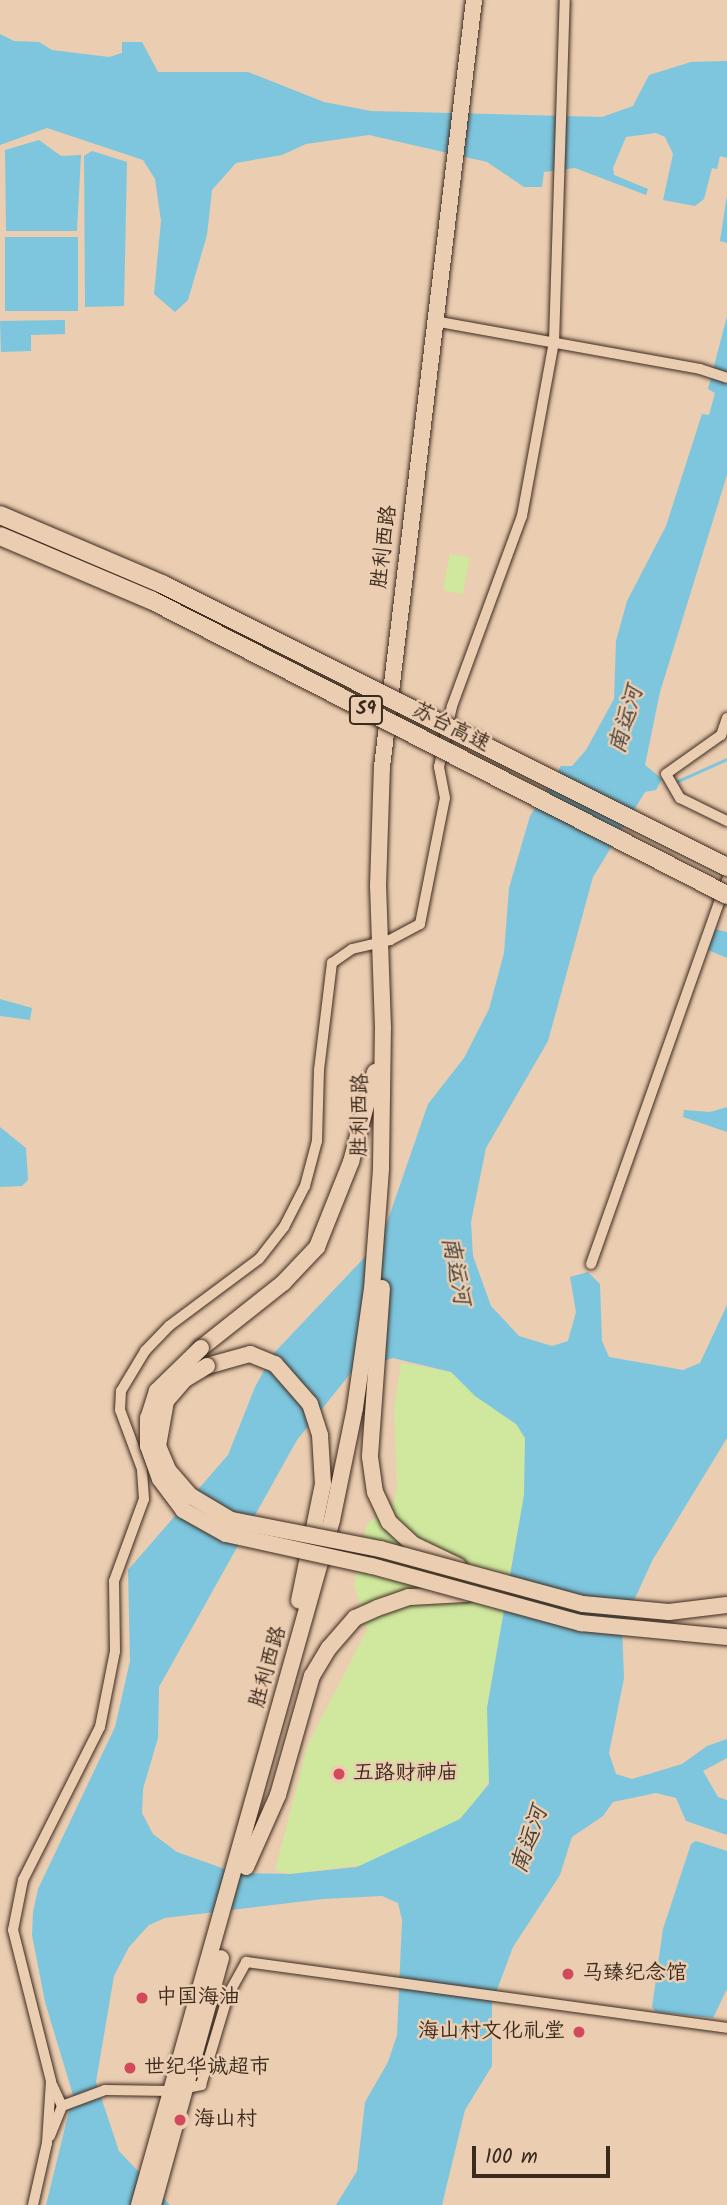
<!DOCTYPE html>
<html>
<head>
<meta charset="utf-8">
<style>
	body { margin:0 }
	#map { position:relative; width:727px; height:2205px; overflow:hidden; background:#ebcdb1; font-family:Kalam,"LXGW WenKai TC",sans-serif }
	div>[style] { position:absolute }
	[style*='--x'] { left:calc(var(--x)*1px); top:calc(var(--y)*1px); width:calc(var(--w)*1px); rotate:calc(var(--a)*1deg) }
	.green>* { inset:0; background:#cfe89e; transform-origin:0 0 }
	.water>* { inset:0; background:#7dc6de; transform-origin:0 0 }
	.stream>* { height:2.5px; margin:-1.25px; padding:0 1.25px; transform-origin:1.25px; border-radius:1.25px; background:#7dc6de }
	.roads { filter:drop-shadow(0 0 2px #3b2a1e) drop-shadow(0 0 2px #3b2a1e) }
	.minor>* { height:10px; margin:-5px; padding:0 5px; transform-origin:5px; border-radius:5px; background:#ebcdb1 }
	.primary>* { height:16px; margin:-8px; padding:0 8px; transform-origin:8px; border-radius:8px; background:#ebcdb1 }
	.bridges { filter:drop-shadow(0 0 2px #3b2a1e) drop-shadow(0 0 2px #3b2a1e) }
	.primary-bridge>* { height:16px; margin:-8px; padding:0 8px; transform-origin:8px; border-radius:8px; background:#ebcdb1 }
	.motorway-bridge>* { height:18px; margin:-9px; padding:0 9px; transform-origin:9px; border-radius:9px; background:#ebcdb1 }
	.dots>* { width:19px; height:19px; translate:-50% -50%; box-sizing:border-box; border:4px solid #ebcdb1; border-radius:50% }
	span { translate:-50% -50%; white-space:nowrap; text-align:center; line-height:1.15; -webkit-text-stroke:5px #ebcdb1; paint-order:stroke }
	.shield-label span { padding:2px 5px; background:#ebcdb1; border:2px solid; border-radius:5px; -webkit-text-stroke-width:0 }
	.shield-label { font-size:19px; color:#3b2a1e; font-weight:700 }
	.street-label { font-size:21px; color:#3b2a1e }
	.poi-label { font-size:21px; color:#3b2a1e }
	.left { translate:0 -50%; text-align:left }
	.right { translate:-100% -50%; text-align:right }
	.water-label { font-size:23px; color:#45413b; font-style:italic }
	.scale { position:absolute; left:472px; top:2146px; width:138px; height:32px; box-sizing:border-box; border:4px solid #3b2a1e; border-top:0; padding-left:9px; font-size:21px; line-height:24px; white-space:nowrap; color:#3b2a1e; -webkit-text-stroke:5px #ebcdb1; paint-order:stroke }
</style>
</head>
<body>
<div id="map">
	<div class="green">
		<i style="left:450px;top:554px;width:20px;height:37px;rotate:11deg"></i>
		<i style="clip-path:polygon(401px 1363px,451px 1372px,475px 1396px,516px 1424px,525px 1438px,524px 1495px,487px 1708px,492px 1773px,477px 1803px,455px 1822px,368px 1864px,290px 1874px,275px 1870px,308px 1744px,367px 1630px,354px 1584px,367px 1524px,393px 1506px,397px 1488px,394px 1410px)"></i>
	</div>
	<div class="water">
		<i style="clip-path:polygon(0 34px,14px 41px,39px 42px,52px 50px,109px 57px,122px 53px,122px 42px,142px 42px,158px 72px,248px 72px,324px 102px,371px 111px,602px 117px,633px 106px,649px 75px,691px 62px,727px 61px,727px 158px,720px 156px,717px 169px,712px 168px,704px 199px,695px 206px,663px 200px,673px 154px,665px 137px,656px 133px,626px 137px,613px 168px,614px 175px,648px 189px,646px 195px,575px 168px,544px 172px,542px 187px,524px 187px,487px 162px,369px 135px,306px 144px,282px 155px,236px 163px,212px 190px,207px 235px,188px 300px,175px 312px,154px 294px,161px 221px,155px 179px,143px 160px,47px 128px,0 145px)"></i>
		<i style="clip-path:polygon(39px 140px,61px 156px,81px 155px,77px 231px,6px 231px,5px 150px)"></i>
		<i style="clip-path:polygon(92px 151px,127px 162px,124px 306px,85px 307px,84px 156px)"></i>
		<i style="clip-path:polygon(727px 195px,727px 243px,720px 241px)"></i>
		<i style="left:5px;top:237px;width:73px;height:74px"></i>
		<i style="clip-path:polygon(evenodd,727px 316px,727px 475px,660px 692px,645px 765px,662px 779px,656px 790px,645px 792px,593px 877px,548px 1041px,486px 1148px,471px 1222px,473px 1256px,491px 1306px,519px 1336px,552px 1346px,568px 1341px,576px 1312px,570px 1277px,588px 1272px,600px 1284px,602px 1341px,609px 1357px,683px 1370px,700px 1363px,727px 1305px,727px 1438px,652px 1561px,622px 1627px,624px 1678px,609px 1753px,616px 1774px,632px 1779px,682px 1764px,707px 1746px,727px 1739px,727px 1758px,703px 1771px,718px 1797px,727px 1800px,727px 1835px,686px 1821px,676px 1798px,656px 1793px,613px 1802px,603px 1816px,572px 1837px,560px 1875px,513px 1947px,492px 2003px,492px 2066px,465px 2110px,442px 2205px,336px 2205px,357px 2171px,365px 2102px,388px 2062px,397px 2035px,402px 1920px,398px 1903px,382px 1896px,323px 1899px,165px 1918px,149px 1925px,129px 1947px,114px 1976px,96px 2082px,119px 2151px,170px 2205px,46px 2205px,73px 2095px,45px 2002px,32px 1935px,33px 1912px,38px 1889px,115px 1727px,130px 1661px,128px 1570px,228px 1455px,255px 1387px,273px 1354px,381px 1240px,428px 1104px,464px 1058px,489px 1009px,504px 953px,509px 888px,530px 816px,561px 766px,572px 766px,586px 750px,614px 699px,616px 641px,627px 601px,666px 526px,702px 414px,709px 415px,715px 393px,708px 389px,727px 316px,393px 1358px,451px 1372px,475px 1396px,516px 1424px,525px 1438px,524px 1495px,487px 1708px,489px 1784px,460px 1819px,357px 1867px,290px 1874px,236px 1873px,177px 1852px,153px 1834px,142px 1813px,143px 1789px,158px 1738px,159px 1687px,297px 1440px,354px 1369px,393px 1358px)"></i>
		<i style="clip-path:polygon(65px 320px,65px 334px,31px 335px,31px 351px,1px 352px,0 321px)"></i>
		<i style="clip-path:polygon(714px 929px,727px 932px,727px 958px,708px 950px)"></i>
		<i style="clip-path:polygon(0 999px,32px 1008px,30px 1020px,0 1016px)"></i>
		<i style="clip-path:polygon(727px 1107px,727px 1132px,683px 1117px,684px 1110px,710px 1112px)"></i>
		<i style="clip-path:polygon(0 1127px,26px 1148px,28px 1180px,22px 1186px,0 1187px)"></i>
		<i style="clip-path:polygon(696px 1841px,727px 1851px,727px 1989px,713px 2018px,656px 2012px,652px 2007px,663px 1929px,691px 1844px)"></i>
	</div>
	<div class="stream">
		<i style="--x:676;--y:782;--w:56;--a:-24.3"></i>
	</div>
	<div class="roads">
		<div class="minor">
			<i style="--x:434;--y:321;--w:270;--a:10.2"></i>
			<i style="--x:700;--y:369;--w:28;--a:18"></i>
			<i style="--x:727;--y:718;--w:18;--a:109"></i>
			<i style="--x:721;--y:735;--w:67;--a:144.7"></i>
			<i style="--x:666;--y:774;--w:28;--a:60"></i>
			<i style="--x:680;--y:798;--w:52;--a:26.1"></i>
			<i style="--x:591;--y:1264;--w:408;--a:-70.5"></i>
			<i style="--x:62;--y:2106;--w:46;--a:-20.4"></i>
			<i style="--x:105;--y:2090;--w:66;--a:0.9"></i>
			<i style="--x:171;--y:2091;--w:31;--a:-11"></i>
			<i style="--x:201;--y:2085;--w:94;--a:-73.3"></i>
			<i style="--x:228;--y:1995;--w:38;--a:-61"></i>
			<i style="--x:246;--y:1962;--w:486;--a:7.8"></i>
			<i style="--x:50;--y:2136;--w:32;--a:-68"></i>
			<i style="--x:62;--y:2106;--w:26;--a:-115"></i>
			<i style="--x:33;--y:2205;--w:64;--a:-77.3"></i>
			<i style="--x:47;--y:2143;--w:62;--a:-86.3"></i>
			<i style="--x:51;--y:2081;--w:156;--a:-104.1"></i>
			<i style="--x:13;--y:1930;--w:51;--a:-78.7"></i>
			<i style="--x:23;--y:1880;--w:171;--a:-63.3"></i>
			<i style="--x:100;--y:1727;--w:77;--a:-78.8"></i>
			<i style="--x:115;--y:1651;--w:70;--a:-90.8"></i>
			<i style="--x:114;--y:1581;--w:87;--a:-69.9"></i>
			<i style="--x:144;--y:1499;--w:30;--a:-94"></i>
			<i style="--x:142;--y:1469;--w:63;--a:-110.4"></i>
			<i style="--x:120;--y:1410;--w:19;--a:-87"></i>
			<i style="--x:121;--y:1391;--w:47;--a:-59"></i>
			<i style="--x:145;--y:1351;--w:35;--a:-46"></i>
			<i style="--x:169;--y:1326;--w:112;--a:-36.7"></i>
			<i style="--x:259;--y:1259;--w:41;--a:-52"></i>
			<i style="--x:284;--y:1227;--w:46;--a:-62.9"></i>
			<i style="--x:305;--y:1186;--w:47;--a:-75.1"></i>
			<i style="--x:317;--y:1141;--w:71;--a:-88.4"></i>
			<i style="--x:319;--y:1070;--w:108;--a:-83.1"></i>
			<i style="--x:332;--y:963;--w:24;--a:-35"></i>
			<i style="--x:352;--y:949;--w:39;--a:-13"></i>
			<i style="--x:390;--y:940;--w:34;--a:-28"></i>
			<i style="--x:420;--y:924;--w:128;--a:-78.8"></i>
			<i style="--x:445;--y:798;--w:32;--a:-101"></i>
			<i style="--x:439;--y:767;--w:62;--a:-78"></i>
			<i style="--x:452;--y:706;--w:202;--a:-69.8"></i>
			<i style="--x:522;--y:516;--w:177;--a:-79.6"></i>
			<i style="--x:554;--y:342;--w:342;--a:-88.2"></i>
		</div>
		<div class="primary">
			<i style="--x:382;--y:1288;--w:169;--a:94.1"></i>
			<i style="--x:370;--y:1457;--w:35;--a:82"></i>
			<i style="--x:375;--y:1492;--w:33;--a:65"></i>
			<i style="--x:389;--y:1522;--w:34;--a:43"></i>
			<i style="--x:414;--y:1545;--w:49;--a:25.5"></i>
			<i style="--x:201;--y:1348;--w:105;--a:-38.4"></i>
			<i style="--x:283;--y:1283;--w:50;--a:-46.6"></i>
			<i style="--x:317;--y:1247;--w:92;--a:-68.2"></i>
			<i style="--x:351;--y:1162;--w:93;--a:-75.1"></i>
			<i style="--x:207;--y:1366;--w:45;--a:-15.6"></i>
			<i style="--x:250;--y:1354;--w:27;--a:22"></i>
			<i style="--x:275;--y:1364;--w:53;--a:48.8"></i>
			<i style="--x:310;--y:1404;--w:33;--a:72"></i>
			<i style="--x:320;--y:1435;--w:49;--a:86.5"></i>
			<i style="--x:323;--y:1484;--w:119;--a:101.6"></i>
			<i style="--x:246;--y:1867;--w:79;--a:-66"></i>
			<i style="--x:278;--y:1795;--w:124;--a:-74.1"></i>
			<i style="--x:312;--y:1676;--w:33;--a:-59"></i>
			<i style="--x:329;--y:1648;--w:40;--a:-49"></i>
			<i style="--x:355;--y:1618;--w:24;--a:-24"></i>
			<i style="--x:377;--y:1608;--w:34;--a:-19"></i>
			<i style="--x:409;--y:1597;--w:57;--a:-3"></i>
			<i style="--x:139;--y:2205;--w:712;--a:-74.26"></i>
			<i style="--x:332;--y:1520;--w:114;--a:-78.4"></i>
			<i style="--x:355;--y:1408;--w:120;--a:-81.9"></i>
			<i style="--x:372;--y:1289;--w:121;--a:-85.7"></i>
			<i style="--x:381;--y:1168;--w:140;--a:-89.2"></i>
			<i style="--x:383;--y:1028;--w:142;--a:-92"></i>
			<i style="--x:378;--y:886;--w:119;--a:-88.1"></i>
			<i style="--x:382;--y:767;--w:772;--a:-83.16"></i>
			<i style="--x:153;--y:2205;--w:256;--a:-74.6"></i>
		</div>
	</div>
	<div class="bridges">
		<div class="primary-bridge">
			<i style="--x:201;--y:1348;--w:62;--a:135.7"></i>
			<i style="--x:157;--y:1391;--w:28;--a:108"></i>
			<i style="--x:148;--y:1418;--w:28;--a:90"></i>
			<i style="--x:148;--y:1446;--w:35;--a:70"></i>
			<i style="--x:160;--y:1479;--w:39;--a:53"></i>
			<i style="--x:183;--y:1510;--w:49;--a:29.2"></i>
			<i style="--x:226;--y:1534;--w:149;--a:12.4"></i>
			<i style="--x:372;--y:1566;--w:217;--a:15.3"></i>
			<i style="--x:581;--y:1623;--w:147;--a:5.5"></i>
			<i style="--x:207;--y:1366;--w:26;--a:149"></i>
			<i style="--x:185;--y:1379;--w:29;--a:131"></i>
			<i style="--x:166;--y:1401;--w:46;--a:100.1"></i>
			<i style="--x:158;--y:1446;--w:26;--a:67"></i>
			<i style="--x:168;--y:1470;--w:35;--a:49"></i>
			<i style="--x:191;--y:1496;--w:47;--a:31"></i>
			<i style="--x:231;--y:1520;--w:152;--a:11"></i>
			<i style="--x:380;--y:1549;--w:210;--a:15.2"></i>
			<i style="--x:583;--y:1604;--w:86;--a:5.3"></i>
			<i style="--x:669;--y:1612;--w:58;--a:-6.9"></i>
		</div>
		<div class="motorway-bridge">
			<i style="--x:0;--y:515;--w:176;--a:23.1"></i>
			<i style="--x:162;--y:584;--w:632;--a:26.61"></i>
			<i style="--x:0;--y:536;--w:164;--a:23"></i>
			<i style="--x:151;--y:600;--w:647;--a:27.12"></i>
		</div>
	</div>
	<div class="dots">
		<i style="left:339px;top:1774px;background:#d1495b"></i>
		<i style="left:568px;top:1974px;background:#d1495b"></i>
		<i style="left:142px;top:1998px;background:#d1495b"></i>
		<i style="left:579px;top:2032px;background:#d1495b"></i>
		<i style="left:130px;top:2068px;background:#d1495b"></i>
		<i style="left:180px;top:2120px;background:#d1495b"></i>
	</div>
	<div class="shield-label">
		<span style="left:366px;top:710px">S9</span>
	</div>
	<div class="street-label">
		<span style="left:385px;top:547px;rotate:-83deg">胜利西路</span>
		<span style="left:451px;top:728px;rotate:27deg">苏台高速</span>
		<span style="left:361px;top:1115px;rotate:-89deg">胜利西路</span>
		<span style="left:269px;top:1667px;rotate:-74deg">胜利西路</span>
	</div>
	<div class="poi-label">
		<span class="left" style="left:353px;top:1774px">五路财神庙</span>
		<span class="left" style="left:582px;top:1974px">马臻纪念馆</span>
		<span class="left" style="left:156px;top:1998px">中国海油</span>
		<span class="right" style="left:565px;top:2032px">海山村文化礼堂</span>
		<span class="left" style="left:144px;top:2068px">世纪华诚超市</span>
		<span class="left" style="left:194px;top:2120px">海山村</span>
	</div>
	<div class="water-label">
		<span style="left:627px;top:720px;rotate:-74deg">南运河</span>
		<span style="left:455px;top:1271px;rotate:79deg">南运河</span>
		<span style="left:530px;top:1840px;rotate:-71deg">南运河</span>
	</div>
	<div class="scale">100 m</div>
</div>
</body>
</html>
